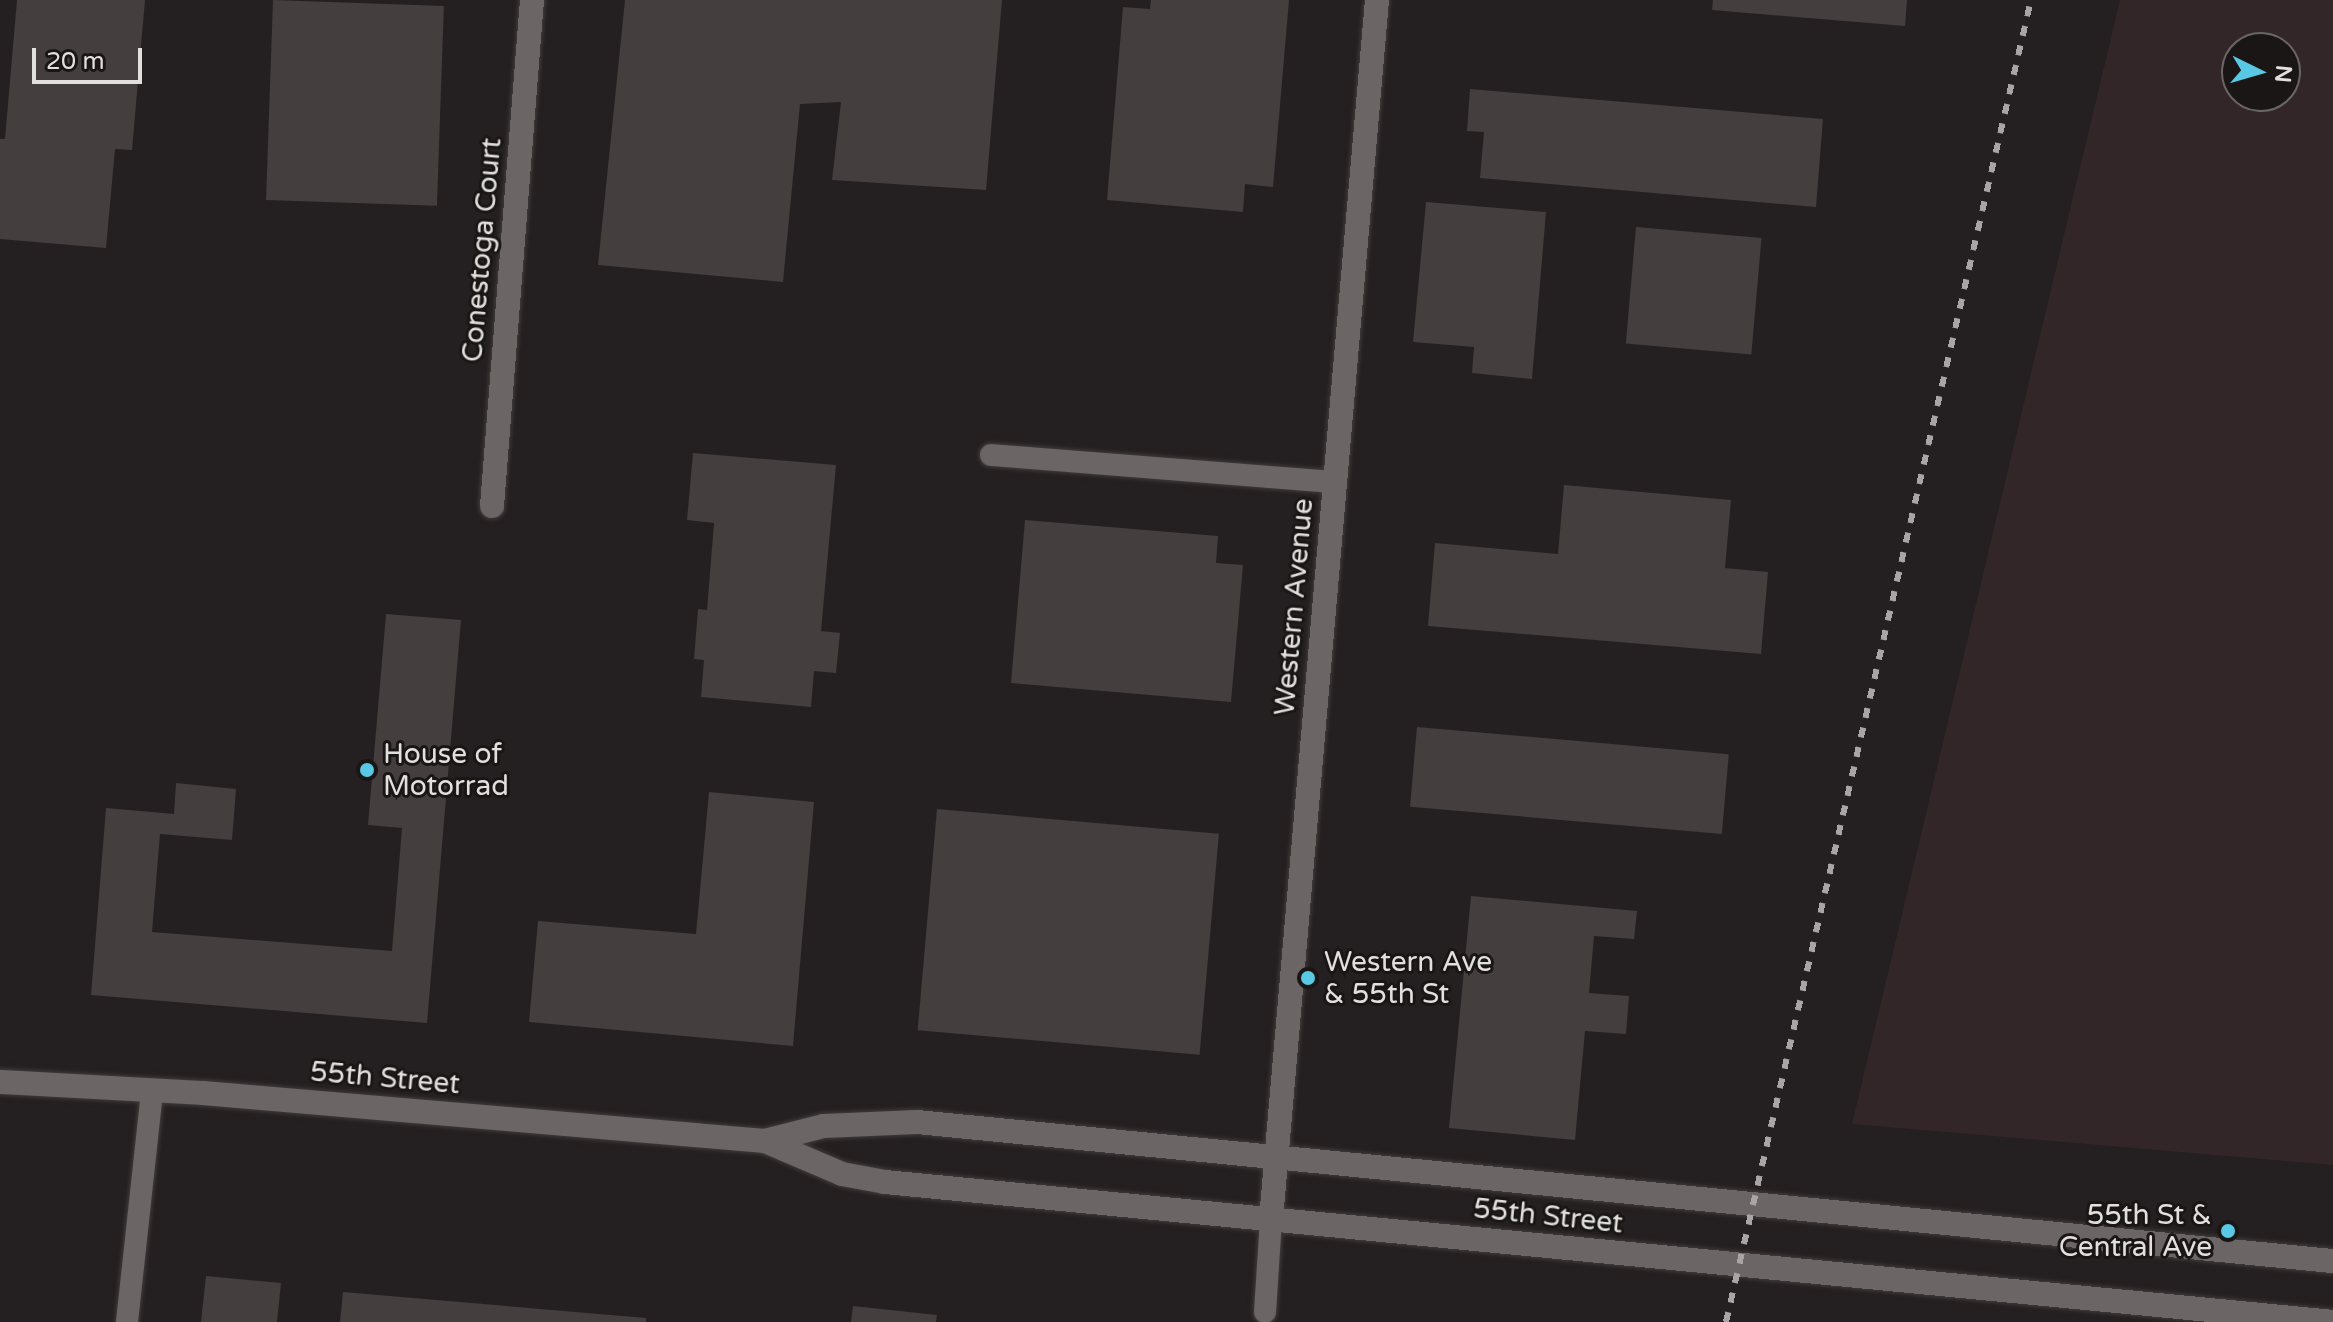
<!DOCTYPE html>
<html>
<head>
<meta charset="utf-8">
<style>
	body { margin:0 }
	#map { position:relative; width:2333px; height:1322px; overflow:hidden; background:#241f20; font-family:"Varela Round",sans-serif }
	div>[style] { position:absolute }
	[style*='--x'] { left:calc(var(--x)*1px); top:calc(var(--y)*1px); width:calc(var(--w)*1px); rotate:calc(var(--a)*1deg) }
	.built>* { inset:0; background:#322628 }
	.building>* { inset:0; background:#443e3f; transform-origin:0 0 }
	.roads { filter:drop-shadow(0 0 2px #403c3c) drop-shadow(0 0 2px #403c3c) }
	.service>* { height:22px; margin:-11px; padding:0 11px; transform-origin:11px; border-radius:11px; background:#6b6566 }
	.minor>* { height:24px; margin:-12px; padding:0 12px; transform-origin:12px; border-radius:12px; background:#6b6566 }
	.secondary>* { height:24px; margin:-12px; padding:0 12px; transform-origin:12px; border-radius:12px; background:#6b6566 }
	.rail>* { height:6px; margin-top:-3px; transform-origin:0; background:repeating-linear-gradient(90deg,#a9a5a6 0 10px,transparent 0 20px) }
	.dots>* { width:22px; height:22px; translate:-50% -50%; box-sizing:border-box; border:4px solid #1a1616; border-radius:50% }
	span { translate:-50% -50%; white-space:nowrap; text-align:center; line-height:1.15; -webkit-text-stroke:6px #1a1616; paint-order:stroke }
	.street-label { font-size:28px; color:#e2dfdf }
	.poi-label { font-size:28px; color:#e2dfdf }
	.left { translate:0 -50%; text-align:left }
	.right { translate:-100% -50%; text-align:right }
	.north { position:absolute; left:2221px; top:32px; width:80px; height:80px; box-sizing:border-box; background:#1a1616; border:2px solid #6a6666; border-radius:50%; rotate:95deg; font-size:22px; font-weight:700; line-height:32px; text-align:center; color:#e2dfdf }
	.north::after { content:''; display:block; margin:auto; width:28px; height:36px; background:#58c8e4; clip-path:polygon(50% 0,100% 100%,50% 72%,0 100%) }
	.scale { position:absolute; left:32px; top:48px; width:110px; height:36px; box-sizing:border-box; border:4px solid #e2dfdf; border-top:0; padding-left:10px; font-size:24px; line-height:28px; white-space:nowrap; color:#e2dfdf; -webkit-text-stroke:6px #1a1616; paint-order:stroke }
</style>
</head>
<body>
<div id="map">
	<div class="built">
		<i style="clip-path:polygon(evenodd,2120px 0,2333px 0,2333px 1165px,1852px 1124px,2120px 0,2237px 48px,2285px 48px,2285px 96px,2237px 96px,2237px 48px)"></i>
	</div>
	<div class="building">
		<i style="clip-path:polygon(17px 0,145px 0,132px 150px,115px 149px,106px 248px,0 239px,0 139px,5px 139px)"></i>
		<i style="left:273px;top:0;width:171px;height:200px;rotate:2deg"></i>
		<i style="clip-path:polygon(625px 0,1002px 0,986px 190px,832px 180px,841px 102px,800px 104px,783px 282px,598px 265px)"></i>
		<i style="clip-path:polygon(1151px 0,1289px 0,1273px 187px,1245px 184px,1243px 212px,1107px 200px,1123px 7px,1150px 9px)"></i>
		<i style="clip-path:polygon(1713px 0,1907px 0,1905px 26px,1712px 10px)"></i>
		<i style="clip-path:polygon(1470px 89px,1823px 119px,1816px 207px,1480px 178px,1484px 132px,1467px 131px)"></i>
		<i style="clip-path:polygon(1426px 202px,1546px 212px,1532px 379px,1472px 373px,1474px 347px,1413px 342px)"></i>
		<i style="left:1636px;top:227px;width:126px;height:117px;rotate:5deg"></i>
		<i style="clip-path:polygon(693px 453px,836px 465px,821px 631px,840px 633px,836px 673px,814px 671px,811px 707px,701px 697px,704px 660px,694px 659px,698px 609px,707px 610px,714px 523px,687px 520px)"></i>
		<i style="clip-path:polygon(1564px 485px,1731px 500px,1725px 568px,1768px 572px,1761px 654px,1428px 626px,1435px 543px,1558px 554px)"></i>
		<i style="clip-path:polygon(1025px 520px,1218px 536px,1216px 563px,1243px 565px,1231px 702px,1011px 683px)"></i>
		<i style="clip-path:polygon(386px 614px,461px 620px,427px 1023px,91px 995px,106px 808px,174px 814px,176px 783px,236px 789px,232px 840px,160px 834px,152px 932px,392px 951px,402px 828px,368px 825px)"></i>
		<i style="left:1417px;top:727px;width:313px;height:80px;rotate:5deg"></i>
		<i style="clip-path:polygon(709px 792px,814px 802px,793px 1046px,529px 1022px,538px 921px,696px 934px)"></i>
		<i style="left:937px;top:809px;width:283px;height:222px;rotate:5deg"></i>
		<i style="clip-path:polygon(1471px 896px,1637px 911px,1634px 939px,1594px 936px,1589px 993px,1629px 996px,1626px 1034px,1585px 1031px,1575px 1140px,1449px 1128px)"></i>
		<i style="clip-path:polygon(206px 1276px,281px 1283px,277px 1322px,201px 1322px)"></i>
		<i style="clip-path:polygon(343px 1292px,646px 1318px,646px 1322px,340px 1322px)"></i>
		<i style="clip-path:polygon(853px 1306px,937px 1315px,936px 1322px,851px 1322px)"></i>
	</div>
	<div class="roads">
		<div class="service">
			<i style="--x:991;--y:455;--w:345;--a:4.5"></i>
			<i style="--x:1265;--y:1312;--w:93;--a:-86.3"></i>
			<i style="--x:127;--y:1322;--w:233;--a:-83.8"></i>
		</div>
		<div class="minor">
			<i style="--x:492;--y:506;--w:508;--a:-85.48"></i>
			<i style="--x:1271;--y:1219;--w:1224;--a:-85.03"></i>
		</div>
		<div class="secondary">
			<i style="--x:0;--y:1082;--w:203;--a:3.1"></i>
			<i style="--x:203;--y:1093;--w:564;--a:4.88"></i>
			<i style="--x:765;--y:1141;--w:61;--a:-14.3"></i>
			<i style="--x:824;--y:1126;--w:93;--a:-2.5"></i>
			<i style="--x:917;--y:1122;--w:1423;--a:5.61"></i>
			<i style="--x:765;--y:1141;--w:84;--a:23.2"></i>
			<i style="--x:842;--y:1174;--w:44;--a:10.5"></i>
			<i style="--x:885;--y:1182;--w:1455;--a:5.52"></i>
		</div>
	</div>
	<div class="rail">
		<i style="--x:1726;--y:1322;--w:1357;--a:-77.01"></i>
	</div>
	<div class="dots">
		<i style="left:367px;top:770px;background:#58c8e4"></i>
		<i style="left:1308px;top:978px;background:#58c8e4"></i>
		<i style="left:2228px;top:1231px;background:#58c8e4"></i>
	</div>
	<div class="street-label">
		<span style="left:482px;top:250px;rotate:-85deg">Conestoga Court</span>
		<span style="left:1294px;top:607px;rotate:-85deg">Western Avenue</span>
		<span style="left:385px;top:1078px;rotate:5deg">55th Street</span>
		<span style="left:1548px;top:1216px;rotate:6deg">55th Street</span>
	</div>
	<div class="poi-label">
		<span class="left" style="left:383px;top:770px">House of<br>Motorrad</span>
		<span class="left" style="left:1324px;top:978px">Western Ave<br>&amp; 55th St</span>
		<span class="right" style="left:2212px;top:1231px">55th St &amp;<br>Central Ave</span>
	</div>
	<div class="north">N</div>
	<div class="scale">20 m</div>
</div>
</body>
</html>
